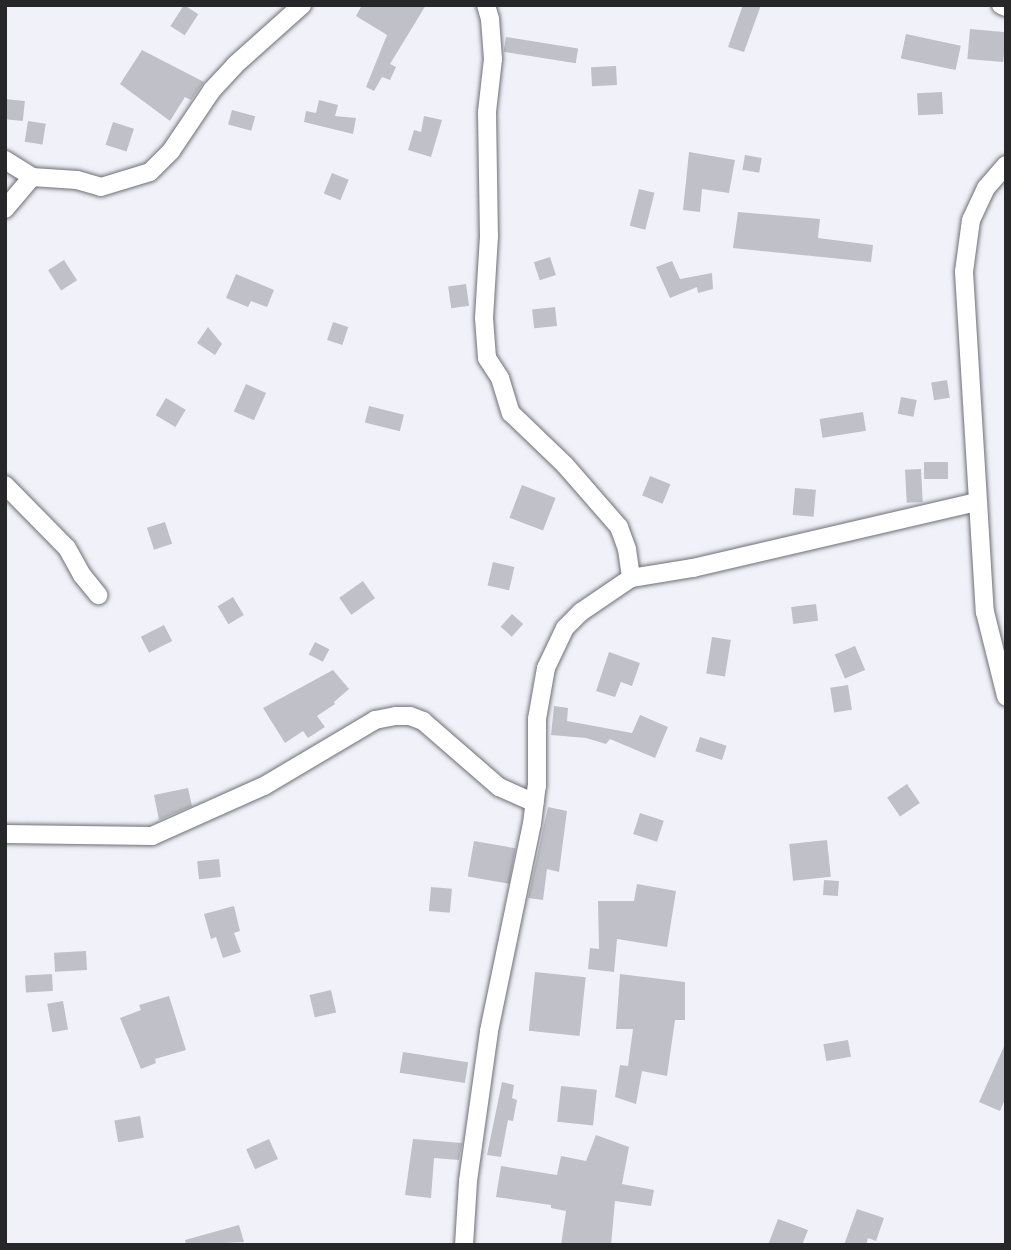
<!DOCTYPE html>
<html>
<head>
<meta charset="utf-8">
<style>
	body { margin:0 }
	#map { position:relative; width:1011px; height:1250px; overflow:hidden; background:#f1f1f9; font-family:Karla,sans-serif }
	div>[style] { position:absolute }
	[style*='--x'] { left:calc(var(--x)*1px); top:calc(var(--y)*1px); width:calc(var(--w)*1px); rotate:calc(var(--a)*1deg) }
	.building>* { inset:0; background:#c0c0c8; transform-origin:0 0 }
	.roads { filter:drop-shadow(0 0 2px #6e6e75) drop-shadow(0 0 2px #6e6e75) }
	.minor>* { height:18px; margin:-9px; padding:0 9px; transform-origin:9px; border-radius:9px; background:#fff }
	span { translate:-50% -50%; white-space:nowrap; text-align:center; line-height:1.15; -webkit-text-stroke:5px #fff; paint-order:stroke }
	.frame { position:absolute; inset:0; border:7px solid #27272a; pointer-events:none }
</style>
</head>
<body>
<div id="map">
	<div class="building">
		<i style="left:184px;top:5px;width:17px;height:25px;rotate:33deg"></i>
		<i style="clip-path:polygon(362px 5px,426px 5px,390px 64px,396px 67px,390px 80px,382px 77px,374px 91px,366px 87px,387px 35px,356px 16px)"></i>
		<i style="clip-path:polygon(743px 5px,761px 5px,744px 52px,728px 47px)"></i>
		<i style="left:970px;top:29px;width:36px;height:30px;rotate:5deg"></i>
		<i style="left:906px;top:34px;width:56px;height:25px;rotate:12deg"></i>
		<i style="left:506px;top:37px;width:73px;height:15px;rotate:9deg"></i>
		<i style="clip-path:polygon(142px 50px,204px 82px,191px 100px,185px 97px,170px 121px,120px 84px)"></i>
		<i style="left:616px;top:66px;width:19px;height:25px;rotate:87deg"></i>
		<i style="left:942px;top:92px;width:22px;height:25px;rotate:87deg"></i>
		<i style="left:5px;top:99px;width:20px;height:20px;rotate:6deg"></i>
		<i style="clip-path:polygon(319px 100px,338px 105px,335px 116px,356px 118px,353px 134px,304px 122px,306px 111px,316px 113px)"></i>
		<i style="left:232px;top:110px;width:24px;height:15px;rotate:15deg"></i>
		<i style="clip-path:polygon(424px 116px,442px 120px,431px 157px,408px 150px,414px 130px,421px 132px)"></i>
		<i style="left:28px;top:121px;width:18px;height:21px;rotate:9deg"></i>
		<i style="left:113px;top:122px;width:22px;height:24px;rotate:18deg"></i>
		<i style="clip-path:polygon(689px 152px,735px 160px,729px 193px,702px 189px,700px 212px,683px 210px)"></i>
		<i style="left:745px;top:155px;width:17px;height:15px;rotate:10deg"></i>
		<i style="left:332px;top:173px;width:18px;height:22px;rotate:22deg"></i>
		<i style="left:639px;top:189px;width:16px;height:38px;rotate:14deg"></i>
		<i style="clip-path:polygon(738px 212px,820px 219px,818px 238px,873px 245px,871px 262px,733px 248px)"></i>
		<i style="left:550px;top:257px;width:19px;height:17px;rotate:72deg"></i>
		<i style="left:64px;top:260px;width:24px;height:19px;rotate:57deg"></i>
		<i style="clip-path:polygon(672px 261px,680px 279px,712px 273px,713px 289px,698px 293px,697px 287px,670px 298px,656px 267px)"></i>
		<i style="clip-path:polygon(236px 274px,274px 290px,267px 307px,251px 301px,248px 307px,226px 298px)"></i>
		<i style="left:466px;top:284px;width:22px;height:18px;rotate:82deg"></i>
		<i style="left:555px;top:307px;width:19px;height:23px;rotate:84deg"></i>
		<i style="left:333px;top:322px;width:16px;height:19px;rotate:18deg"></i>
		<i style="clip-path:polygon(208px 327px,222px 344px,215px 355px,197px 343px)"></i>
		<i style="left:947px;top:380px;width:18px;height:16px;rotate:81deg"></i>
		<i style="left:246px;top:384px;width:22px;height:30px;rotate:24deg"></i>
		<i style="left:901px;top:397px;width:16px;height:17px;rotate:11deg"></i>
		<i style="left:166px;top:398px;width:23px;height:20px;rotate:31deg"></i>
		<i style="left:369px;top:406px;width:36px;height:17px;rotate:14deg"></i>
		<i style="left:863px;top:412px;width:19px;height:44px;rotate:81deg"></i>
		<i style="left:924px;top:462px;width:24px;height:17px"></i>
		<i style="left:921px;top:469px;width:33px;height:16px;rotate:87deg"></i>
		<i style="left:650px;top:476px;width:22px;height:21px;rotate:22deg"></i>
		<i style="left:522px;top:485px;width:36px;height:35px;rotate:21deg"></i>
		<i style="left:795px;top:488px;width:21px;height:27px;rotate:5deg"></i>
		<i style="left:165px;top:522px;width:23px;height:19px;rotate:72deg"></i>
		<i style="left:493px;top:562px;width:22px;height:24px;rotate:13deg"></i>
		<i style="left:363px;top:581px;width:21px;height:29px;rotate:55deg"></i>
		<i style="left:233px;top:597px;width:21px;height:18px;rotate:59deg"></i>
		<i style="left:816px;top:604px;width:17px;height:25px;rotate:83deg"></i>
		<i style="left:512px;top:614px;width:15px;height:17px;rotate:42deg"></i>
		<i style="left:164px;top:625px;width:18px;height:26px;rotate:63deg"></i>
		<i style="left:712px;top:637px;width:19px;height:37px;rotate:9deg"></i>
		<i style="left:315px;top:642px;width:16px;height:14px;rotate:27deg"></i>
		<i style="left:855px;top:646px;width:26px;height:22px;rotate:67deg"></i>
		<i style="clip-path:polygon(609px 652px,640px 663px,632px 686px,621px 682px,615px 697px,596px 691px)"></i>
		<i style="clip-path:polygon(333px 670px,349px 689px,334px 702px,335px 704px,317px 716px,325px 727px,308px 738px,303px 731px,285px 743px,263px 708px)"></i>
		<i style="left:848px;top:685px;width:25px;height:18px;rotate:81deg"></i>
		<i style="clip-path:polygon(554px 706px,568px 708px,567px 721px,632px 733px,640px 715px,668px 727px,655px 758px,610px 739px,606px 744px,586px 738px,551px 735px)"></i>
		<i style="left:700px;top:737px;width:28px;height:15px;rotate:18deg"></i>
		<i style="left:907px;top:784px;width:23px;height:24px;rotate:56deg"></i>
		<i style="clip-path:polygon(188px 788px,192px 806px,159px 820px,154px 795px)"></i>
		<i style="clip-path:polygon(548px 807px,567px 811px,559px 872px,547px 869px,543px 900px,528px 898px)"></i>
		<i style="left:640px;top:813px;width:25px;height:22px;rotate:18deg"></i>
		<i style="left:827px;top:840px;width:37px;height:38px;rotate:84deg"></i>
		<i style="left:474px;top:841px;width:42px;height:36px;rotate:10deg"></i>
		<i style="left:219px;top:859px;width:18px;height:22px;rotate:84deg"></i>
		<i style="left:824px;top:880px;width:15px;height:15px;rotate:4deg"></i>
		<i style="clip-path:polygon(637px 884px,676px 891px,667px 947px,617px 939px,614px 972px,588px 969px,590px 948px,599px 949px,598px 901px,634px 901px)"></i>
		<i style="left:431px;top:887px;width:21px;height:24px;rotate:5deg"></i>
		<i style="clip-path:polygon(234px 906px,240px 931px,234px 933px,241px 952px,223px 958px,216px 937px,211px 939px,204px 914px)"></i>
		<i style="left:86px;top:951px;width:19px;height:32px;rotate:87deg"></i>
		<i style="left:535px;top:972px;width:51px;height:59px;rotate:6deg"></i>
		<i style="left:52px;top:974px;width:17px;height:27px;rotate:87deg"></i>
		<i style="clip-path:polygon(620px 974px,685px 982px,685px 1020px,675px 1020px,667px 1076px,642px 1071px,636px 1104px,615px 1097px,620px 1065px,628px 1066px,633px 1029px,616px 1029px)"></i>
		<i style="left:331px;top:990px;width:23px;height:22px;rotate:77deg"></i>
		<i style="clip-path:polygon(169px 996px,186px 1050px,155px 1059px,156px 1063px,141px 1069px,120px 1018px,141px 1010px,139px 1005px)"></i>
		<i style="left:63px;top:1001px;width:29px;height:16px;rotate:80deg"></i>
		<i style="left:848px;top:1040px;width:17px;height:25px;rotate:80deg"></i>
		<i style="clip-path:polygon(1006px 1042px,1006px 1097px,1000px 1111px,979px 1102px)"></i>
		<i style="left:403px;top:1052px;width:66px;height:21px;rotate:9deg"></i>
		<i style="clip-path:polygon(502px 1082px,514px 1085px,512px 1098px,517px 1100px,513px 1121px,508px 1120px,501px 1157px,487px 1155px)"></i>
		<i style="left:561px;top:1086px;width:36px;height:36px;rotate:6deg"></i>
		<i style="left:140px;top:1116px;width:22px;height:26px;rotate:80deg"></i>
		<i style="clip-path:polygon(596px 1135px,629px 1147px,622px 1184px,654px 1190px,651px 1206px,615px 1201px,611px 1245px,561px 1245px,566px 1211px,551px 1208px,551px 1205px,496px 1197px,501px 1166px,557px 1175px,561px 1156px,586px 1161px)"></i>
		<i style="left:269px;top:1139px;width:22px;height:25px;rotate:66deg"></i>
		<i style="clip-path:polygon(413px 1139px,462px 1143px,459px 1160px,434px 1158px,431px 1198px,405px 1195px)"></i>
		<i style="clip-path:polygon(857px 1209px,884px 1218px,876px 1241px,868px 1238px,866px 1245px,844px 1245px)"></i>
		<i style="clip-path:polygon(778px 1219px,808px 1230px,802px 1245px,768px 1245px)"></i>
		<i style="clip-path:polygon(239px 1225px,244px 1242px,186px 1245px,185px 1240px)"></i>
	</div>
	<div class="roads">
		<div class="minor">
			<i style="--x:486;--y:5;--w:15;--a:74"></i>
			<i style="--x:490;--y:19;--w:40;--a:85.7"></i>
			<i style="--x:493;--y:59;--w:53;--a:96.5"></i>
			<i style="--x:487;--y:112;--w:124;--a:89.1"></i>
			<i style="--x:489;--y:236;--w:82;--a:93.5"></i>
			<i style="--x:484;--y:318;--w:40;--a:85.7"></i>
			<i style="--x:487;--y:358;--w:24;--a:57"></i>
			<i style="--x:500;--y:378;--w:37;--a:73"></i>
			<i style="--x:511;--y:413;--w:75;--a:43.9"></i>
			<i style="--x:565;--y:465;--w:82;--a:48.9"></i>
			<i style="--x:619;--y:527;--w:23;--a:70"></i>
			<i style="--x:627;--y:549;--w:29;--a:82"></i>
			<i style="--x:1001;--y:5;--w:5;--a:22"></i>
			<i style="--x:5;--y:160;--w:32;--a:32"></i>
			<i style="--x:32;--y:177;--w:45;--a:3.8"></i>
			<i style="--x:77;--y:180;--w:25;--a:16"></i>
			<i style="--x:101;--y:187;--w:51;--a:-17"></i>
			<i style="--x:150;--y:172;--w:30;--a:-45"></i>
			<i style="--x:171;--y:151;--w:73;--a:-56.1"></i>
			<i style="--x:212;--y:90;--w:34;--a:-47"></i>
			<i style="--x:235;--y:65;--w:90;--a:-41.8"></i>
			<i style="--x:1006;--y:165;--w:30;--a:131"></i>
			<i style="--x:986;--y:188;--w:35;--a:115"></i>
			<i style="--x:971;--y:220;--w:52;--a:97.7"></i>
			<i style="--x:964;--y:272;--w:341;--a:86.5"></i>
			<i style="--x:985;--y:612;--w:87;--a:76"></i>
			<i style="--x:5;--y:209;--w:42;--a:-49.8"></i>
			<i style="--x:5;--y:485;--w:88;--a:45.5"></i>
			<i style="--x:67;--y:548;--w:31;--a:61"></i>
			<i style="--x:82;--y:575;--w:26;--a:51"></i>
			<i style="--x:5;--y:834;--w:147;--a:0.8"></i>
			<i style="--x:152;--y:836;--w:123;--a:-24.1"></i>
			<i style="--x:264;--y:786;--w:129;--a:-30.7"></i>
			<i style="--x:375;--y:720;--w:21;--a:-11"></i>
			<i style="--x:396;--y:716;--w:14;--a:0"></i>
			<i style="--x:410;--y:716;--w:14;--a:21"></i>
			<i style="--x:423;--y:721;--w:101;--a:41"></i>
			<i style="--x:499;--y:787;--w:39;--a:24"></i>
			<i style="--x:464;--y:1245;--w:64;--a:-86.4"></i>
			<i style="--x:468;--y:1181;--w:151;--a:-82"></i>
			<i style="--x:489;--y:1031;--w:211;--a:-78.3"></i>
			<i style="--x:532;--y:824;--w:38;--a:-83"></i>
			<i style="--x:537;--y:786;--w:67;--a:-90"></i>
			<i style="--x:537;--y:719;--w:52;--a:-80"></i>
			<i style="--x:546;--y:668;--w:44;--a:-64.6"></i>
			<i style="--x:565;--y:628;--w:23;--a:-45"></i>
			<i style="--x:581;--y:612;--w:60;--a:-34.2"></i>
			<i style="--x:631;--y:578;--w:63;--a:-9.2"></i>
			<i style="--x:693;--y:568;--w:291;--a:-13.1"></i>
		</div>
	</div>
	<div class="frame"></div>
</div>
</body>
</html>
